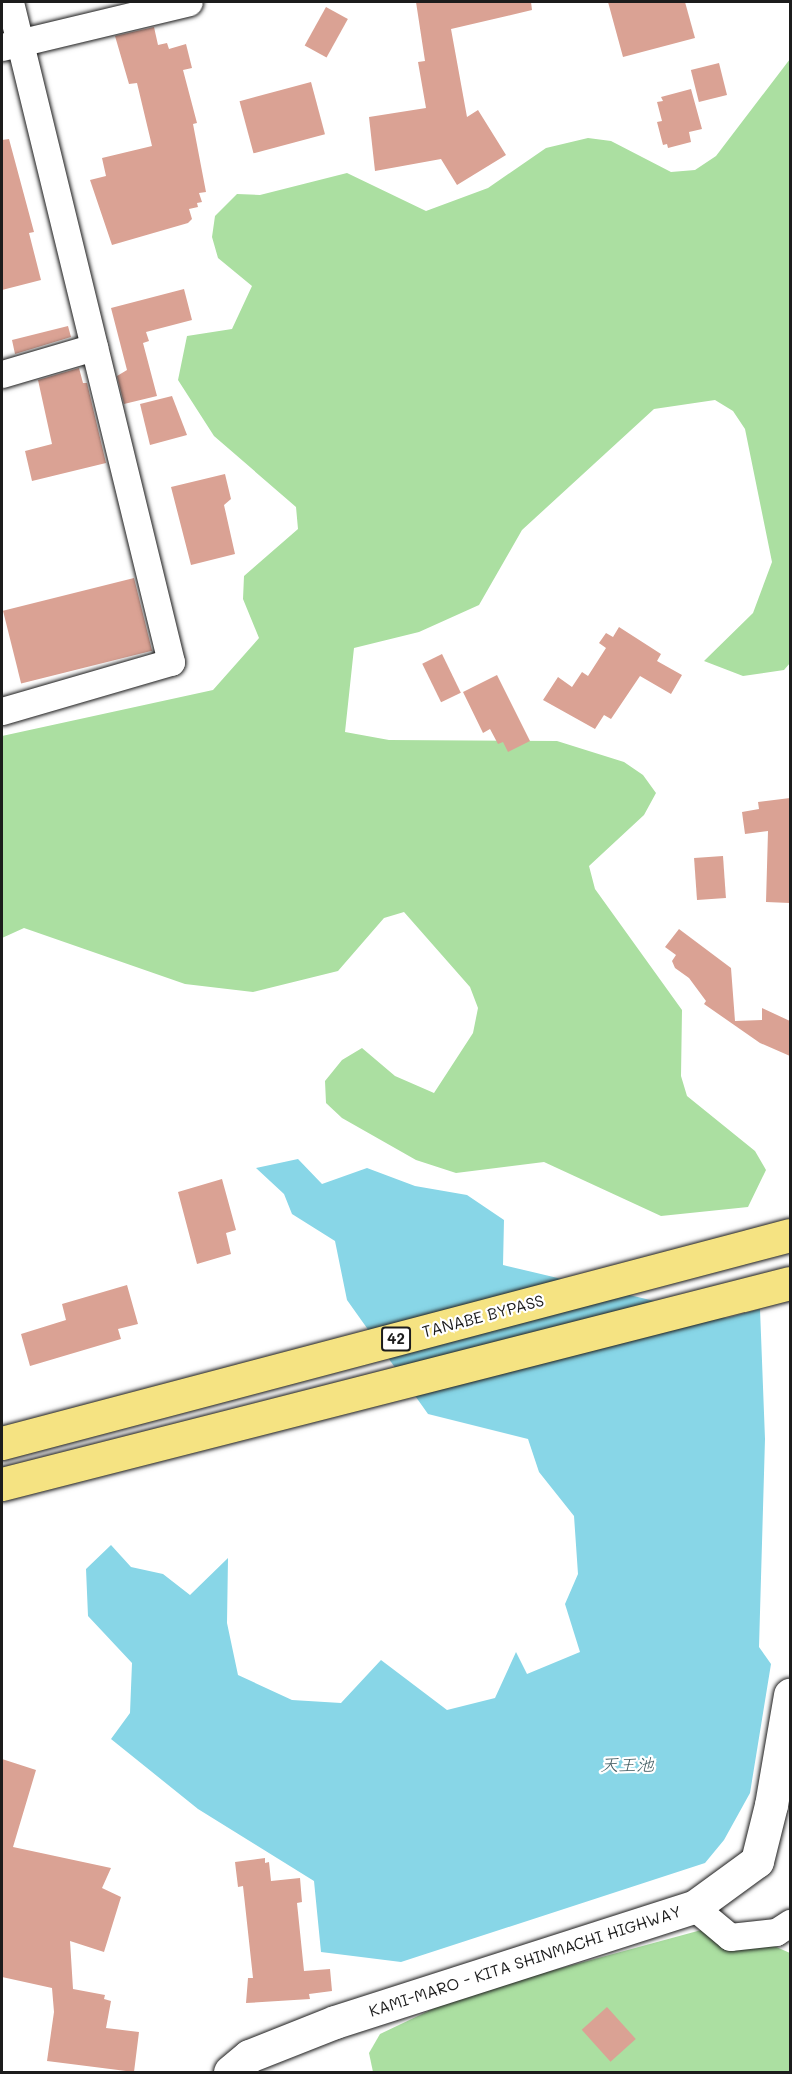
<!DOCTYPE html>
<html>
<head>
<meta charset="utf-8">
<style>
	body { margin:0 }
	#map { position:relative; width:792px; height:2074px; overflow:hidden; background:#fff; font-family:Mali,"Klee One",sans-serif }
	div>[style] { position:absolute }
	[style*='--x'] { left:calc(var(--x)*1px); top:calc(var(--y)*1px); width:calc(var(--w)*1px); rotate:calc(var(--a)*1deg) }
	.green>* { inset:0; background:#abdfa1 }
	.water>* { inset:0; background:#88d6e7 }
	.building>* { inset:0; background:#daa294; transform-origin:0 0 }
	.roads { filter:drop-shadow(0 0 2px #1c1c1c) drop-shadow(0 0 2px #1c1c1c) }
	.street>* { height:27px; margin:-13.5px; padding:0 13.5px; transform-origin:13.5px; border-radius:13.5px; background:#fff }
	.secondary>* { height:33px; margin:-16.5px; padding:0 16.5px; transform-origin:16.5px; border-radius:16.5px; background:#fff }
	.highway>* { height:33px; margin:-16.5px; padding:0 16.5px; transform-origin:16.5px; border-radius:16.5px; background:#f5e382 }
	span { translate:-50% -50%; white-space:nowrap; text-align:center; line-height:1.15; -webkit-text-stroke:4.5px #fff; paint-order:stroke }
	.shield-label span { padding:2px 4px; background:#fff; border:2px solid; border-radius:4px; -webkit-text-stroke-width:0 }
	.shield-label { font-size:15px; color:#1c1c1c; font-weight:700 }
	.street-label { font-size:16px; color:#1c1c1c }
	.water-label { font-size:18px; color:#425d63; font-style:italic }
	.frame { position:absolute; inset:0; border:3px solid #1c1c1c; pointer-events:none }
</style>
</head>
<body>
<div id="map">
	<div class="green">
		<i style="clip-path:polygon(790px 59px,790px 663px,784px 670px,743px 676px,704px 661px,753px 613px,772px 562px,745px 429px,733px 411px,715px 400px,654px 409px,522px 530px,479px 605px,419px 632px,354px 648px,345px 732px,389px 740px,557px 741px,624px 762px,643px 775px,656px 793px,644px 815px,589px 866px,595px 889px,682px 1010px,681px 1076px,687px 1096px,755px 1151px,766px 1170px,748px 1207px,661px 1216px,544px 1162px,456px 1173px,416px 1160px,342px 1118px,326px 1103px,325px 1081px,342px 1060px,362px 1048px,395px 1076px,434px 1093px,473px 1033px,478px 1008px,470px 987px,404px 912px,384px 918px,338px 971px,253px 992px,185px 984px,24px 928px,2px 938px,2px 736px,213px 690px,259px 638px,243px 599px,244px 576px,298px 529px,296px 507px,214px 436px,178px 380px,187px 336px,232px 329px,252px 286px,218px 258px,212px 237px,215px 216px,237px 194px,260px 195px,347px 173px,426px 211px,488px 188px,546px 148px,588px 138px,611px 141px,671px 172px,695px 170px,716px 156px)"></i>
		<i style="clip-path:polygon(705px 1929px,744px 1933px,790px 1953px,790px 2072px,373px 2072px,369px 2053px,380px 2034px,462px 1995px)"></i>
	</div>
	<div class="water">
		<i style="clip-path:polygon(298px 1159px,322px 1184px,367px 1168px,415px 1186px,467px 1195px,504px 1220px,503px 1265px,726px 1318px,760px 1309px,765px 1439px,759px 1647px,771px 1664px,750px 1793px,724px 1840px,705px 1863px,401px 1962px,321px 1952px,314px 1881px,198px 1809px,111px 1739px,130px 1713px,132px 1663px,88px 1616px,86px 1569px,111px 1545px,131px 1567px,163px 1574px,190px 1595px,228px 1558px,227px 1623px,238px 1675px,292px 1700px,341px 1703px,381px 1660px,447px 1710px,495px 1698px,516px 1652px,527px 1674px,580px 1652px,565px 1604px,578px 1574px,574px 1516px,539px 1472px,528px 1439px,428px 1414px,347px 1300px,335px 1241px,292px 1214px,284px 1194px,256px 1168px)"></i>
	</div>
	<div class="building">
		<i style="clip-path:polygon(416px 2px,531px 2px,532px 10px,451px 29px,467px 117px,478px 110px,506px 155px,457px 185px,441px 159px,375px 171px,369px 117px,426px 108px,418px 62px,425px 61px)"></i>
		<i style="clip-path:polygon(608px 2px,685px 2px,695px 38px,623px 57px)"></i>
		<i style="left:326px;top:7px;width:25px;height:44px;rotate:29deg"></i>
		<i style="clip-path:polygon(154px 27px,158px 45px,167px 43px,169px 49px,186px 44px,192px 68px,183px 70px,197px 123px,193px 124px,206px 192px,199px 193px,202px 202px,197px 203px,198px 207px,189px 209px,192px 219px,188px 223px,112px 245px,90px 180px,106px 176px,102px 158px,152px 146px,137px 83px,129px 84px,115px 36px)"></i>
		<i style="left:719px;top:63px;width:33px;height:29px;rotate:76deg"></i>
		<i style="left:311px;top:82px;width:54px;height:74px;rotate:75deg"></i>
		<i style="clip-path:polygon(691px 89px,702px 129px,689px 132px,691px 142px,668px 148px,667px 144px,663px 145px,657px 122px,662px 121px,657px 102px,663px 101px,661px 97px)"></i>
		<i style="clip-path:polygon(9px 139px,34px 232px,29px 233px,41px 280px,2px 290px,2px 140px)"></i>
		<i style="clip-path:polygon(184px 289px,192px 320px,146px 332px,149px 341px,143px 343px,157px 396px,124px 404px,117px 376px,127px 370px,111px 308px)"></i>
		<i style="clip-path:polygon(68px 326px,71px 337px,15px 354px,12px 340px)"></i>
		<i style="clip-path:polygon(79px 368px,83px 383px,87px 383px,106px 463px,32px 481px,25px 451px,52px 444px,38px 380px)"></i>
		<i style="clip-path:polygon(172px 396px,187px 435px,150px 445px,140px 404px)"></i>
		<i style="clip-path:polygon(225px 474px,231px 499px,224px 505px,235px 554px,191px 565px,171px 487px)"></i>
		<i style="left:134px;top:578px;width:75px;height:135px;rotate:76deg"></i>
		<i style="clip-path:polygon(619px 627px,661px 654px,657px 661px,682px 675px,671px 694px,640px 676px,611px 719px,604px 715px,595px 729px,543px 700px,558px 677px,572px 687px,582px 672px,588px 676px,606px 648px,599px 643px,606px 633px,613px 637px)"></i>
		<i style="left:442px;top:654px;width:43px;height:22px;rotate:64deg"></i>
		<i style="clip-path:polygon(497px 675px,530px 741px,508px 752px,503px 742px,498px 744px,490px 729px,483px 733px,463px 692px)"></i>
		<i style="clip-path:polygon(790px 798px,790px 903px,766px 902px,768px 831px,745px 834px,742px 812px,759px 809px,758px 802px)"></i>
		<i style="left:723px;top:856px;width:42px;height:29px;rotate:86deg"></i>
		<i style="clip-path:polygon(679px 929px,731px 968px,735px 1021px,762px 1020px,762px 1008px,790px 1021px,790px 1056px,760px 1043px,704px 1004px,706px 1001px,689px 978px,675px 968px,672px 961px,676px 955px,665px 947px)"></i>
		<i style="clip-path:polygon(222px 1179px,236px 1230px,226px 1233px,231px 1254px,197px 1264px,178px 1192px)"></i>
		<i style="clip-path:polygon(127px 1285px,138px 1324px,118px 1329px,121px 1339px,30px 1366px,21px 1334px,66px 1320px,62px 1304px)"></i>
		<i style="clip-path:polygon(2px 1759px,36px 1770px,13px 1847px,111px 1868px,102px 1888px,121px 1897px,104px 1952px,70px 1941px,73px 1989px,105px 1995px,104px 1999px,111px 2001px,106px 2028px,139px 2032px,134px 2072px,47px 2061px,54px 2012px,52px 1988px,2px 1977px)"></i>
		<i style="clip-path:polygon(265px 1858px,265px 1863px,269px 1862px,271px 1881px,300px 1878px,302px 1902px,297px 1903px,304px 1971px,330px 1969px,332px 1991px,309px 1994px,310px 1999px,246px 2003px,248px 1978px,253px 1978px,243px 1886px,238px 1887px,235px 1862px)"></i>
		<i style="left:607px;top:2007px;width:43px;height:34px;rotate:48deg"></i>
	</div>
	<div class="roads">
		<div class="street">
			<i style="--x:2;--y:47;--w:192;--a:-13.5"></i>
			<i style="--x:2;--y:374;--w:96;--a:-16.4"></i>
			<i style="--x:2;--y:711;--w:176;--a:-16.2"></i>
			<i style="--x:171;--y:662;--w:679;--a:-103.71"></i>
			<i style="--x:694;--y:1907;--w:47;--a:39.8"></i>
			<i style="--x:730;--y:1937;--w:46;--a:-6.2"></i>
			<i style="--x:776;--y:1932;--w:17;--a:-33"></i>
		</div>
		<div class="secondary">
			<i style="--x:230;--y:2072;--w:25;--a:-40"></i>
			<i style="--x:249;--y:2056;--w:92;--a:-21.6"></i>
			<i style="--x:335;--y:2022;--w:377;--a:-17.8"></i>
			<i style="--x:694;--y:1907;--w:78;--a:-36.1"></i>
			<i style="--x:757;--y:1861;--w:58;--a:-76"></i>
			<i style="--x:771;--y:1805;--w:112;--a:-80.2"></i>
		</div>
		<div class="highway">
			<i style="--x:2;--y:1443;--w:815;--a:-14.79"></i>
			<i style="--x:2;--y:1484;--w:813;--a:-14.31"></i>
		</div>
	</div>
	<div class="shield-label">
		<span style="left:396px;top:1339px">42</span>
	</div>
	<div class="street-label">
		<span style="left:483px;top:1316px;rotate:-15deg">TANABE BYPASS</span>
		<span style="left:525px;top:1961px;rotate:-18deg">KAMI-MARO - KITA SHINMACHI HIGHWAY</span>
	</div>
	<div class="water-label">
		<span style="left:627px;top:1764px">天王池</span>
	</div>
	<div class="frame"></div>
</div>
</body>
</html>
